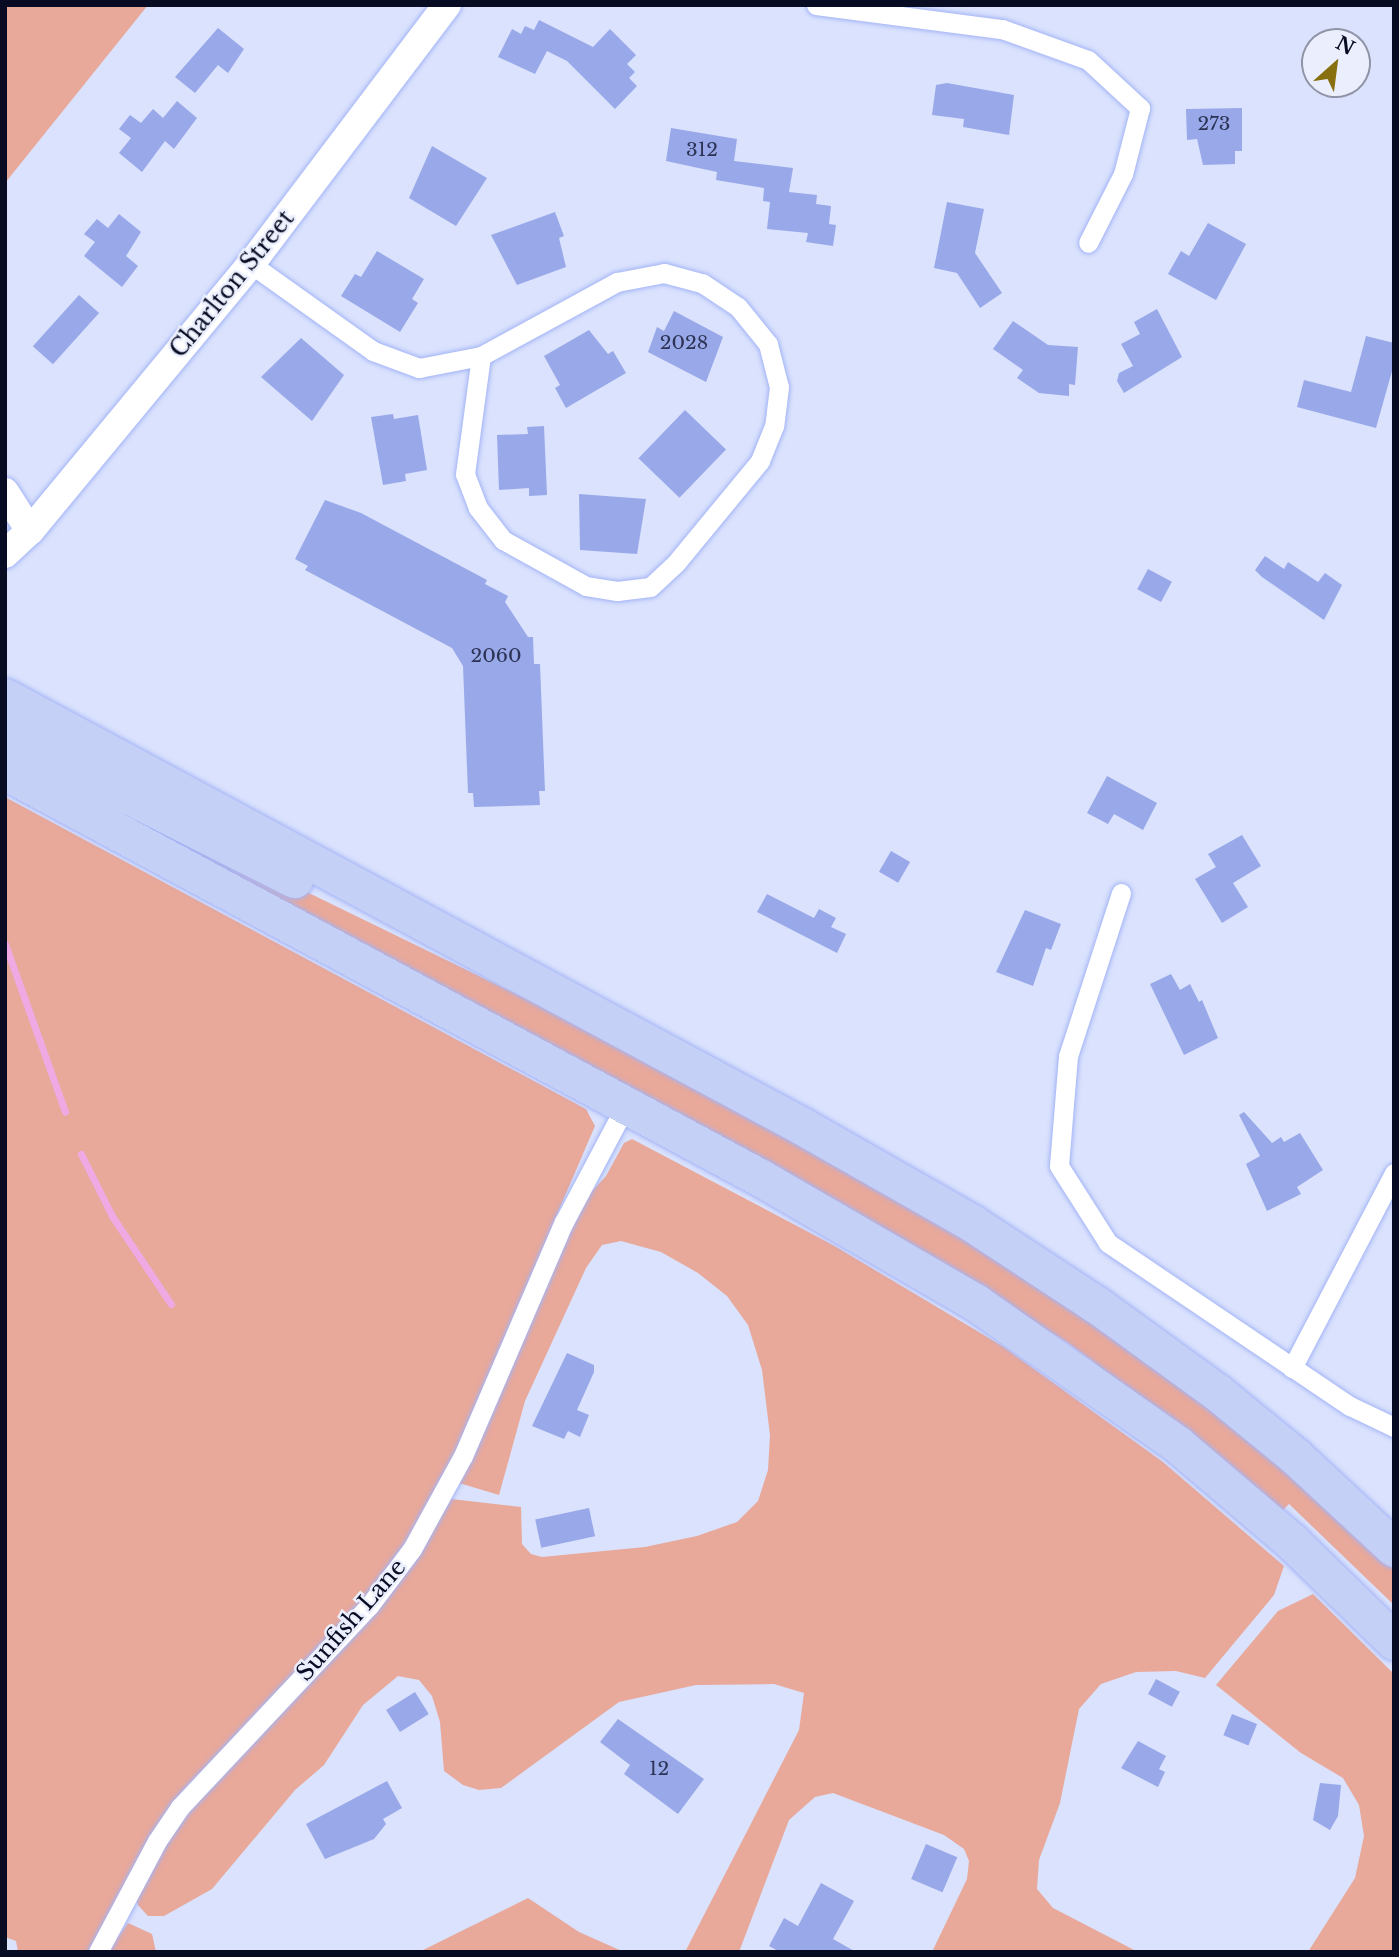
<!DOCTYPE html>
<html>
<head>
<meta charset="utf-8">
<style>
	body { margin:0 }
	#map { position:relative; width:1399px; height:1957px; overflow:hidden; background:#dae2fd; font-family:"Libre Baskerville",serif }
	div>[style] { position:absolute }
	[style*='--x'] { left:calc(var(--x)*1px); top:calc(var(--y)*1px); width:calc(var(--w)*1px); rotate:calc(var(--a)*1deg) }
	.green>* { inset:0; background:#e8a89a }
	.stream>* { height:7px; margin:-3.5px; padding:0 3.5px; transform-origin:3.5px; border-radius:3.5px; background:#efaae3 }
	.building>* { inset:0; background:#98a8e9; transform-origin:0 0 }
	.roads { filter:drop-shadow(0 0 2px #a3b4f6) drop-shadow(0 0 2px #a3b4f6) }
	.street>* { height:19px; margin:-9.5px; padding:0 9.5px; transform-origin:9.5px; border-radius:9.5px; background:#fff }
	.secondary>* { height:28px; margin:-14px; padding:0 14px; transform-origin:14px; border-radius:14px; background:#fff }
	.highway>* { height:37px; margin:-18.5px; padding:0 18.5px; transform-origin:18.5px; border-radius:18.5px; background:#c5d0f6 }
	span { translate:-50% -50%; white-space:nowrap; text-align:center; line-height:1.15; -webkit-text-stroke:5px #ebeffd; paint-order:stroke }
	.number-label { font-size:19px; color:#2c3354 }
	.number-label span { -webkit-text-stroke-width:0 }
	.street-label { font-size:23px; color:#080c23 }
	.frame { position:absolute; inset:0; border:7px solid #080c23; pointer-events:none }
	.north { position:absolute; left:1301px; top:28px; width:70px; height:70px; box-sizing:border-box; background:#ebeffd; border:2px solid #9094a6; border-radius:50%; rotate:28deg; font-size:19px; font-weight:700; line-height:28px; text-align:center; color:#080c23 }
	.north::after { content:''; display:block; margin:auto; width:24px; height:32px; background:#887010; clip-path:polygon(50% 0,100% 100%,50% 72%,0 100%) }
</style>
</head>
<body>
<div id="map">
	<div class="green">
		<i style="clip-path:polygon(5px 5px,148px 5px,5px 183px)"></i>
		<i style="clip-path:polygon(5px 753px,141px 811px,600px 1035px,877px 1185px,1004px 1262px,1167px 1375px,1322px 1502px,1394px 1570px,1394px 1605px,1289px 1504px,1282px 1511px,1187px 1432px,1068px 1343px,899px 1237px)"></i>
		<i style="clip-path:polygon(5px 797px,586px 1109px,595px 1126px,445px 1476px,412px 1535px,358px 1607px,186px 1787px,164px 1815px,89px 1952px,18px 1952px,16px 1941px,5px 1937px)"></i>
		<i style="clip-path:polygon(632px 1139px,833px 1245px,1004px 1347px,1163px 1462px,1284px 1566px,1274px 1595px,1205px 1678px,1176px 1671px,1136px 1672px,1101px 1684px,1079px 1709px,1060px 1803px,1039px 1860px,1037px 1889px,1053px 1908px,1138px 1952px,932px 1952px,967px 1879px,969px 1861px,964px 1849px,944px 1835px,833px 1793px,815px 1797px,789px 1820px,739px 1952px,685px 1952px,799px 1730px,804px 1693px,774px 1684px,696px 1685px,619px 1702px,501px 1788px,479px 1790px,463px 1785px,444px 1771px,440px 1722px,432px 1696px,419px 1680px,398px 1676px,363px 1705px,324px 1765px,295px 1790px,212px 1889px,164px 1916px,148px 1916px,138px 1905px,136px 1898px,163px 1845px,186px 1812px,419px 1554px,451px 1499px,521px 1507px,522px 1544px,531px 1554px,542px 1557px,645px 1547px,697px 1536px,737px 1522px,758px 1501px,768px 1470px,770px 1435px,762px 1370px,748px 1325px,727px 1296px,698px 1273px,661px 1252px,621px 1241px,602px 1245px,586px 1268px,525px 1401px,499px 1495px,459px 1483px,583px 1201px,606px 1176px,624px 1143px)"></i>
		<i style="clip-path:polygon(1313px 1594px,1394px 1674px,1394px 1952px,1308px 1952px,1355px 1878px,1364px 1836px,1359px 1805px,1343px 1778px,1301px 1753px,1216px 1685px,1278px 1611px)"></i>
		<i style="clip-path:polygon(528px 1898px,579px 1932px,624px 1952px,419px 1952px)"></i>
		<i style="clip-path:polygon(128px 1923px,152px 1934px,156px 1952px,107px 1952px)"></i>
	</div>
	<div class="stream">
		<i style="--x:5;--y:944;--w:178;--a:70.3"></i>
		<i style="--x:81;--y:1154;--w:69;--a:63.4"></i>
		<i style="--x:112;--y:1216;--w:106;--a:56.2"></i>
	</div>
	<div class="building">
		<i style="clip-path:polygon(539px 20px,593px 47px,610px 29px,636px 55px,627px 64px,635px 72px,629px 78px,637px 86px,615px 109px,567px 61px,547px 51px,535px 74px,498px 57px,512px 29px,521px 34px,525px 26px,534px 30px)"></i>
		<i style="clip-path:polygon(218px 28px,244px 49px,228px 73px,218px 65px,195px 93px,175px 77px)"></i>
		<i style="clip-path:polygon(947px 83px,1014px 95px,1009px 135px,963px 127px,964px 119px,932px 115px,936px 85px)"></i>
		<i style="clip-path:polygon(177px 101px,197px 118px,174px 149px,165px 141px,142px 172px,119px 153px,131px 138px,119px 129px,130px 115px,141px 123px,153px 109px,163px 118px)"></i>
		<i style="clip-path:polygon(1242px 108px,1242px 151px,1235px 151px,1235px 164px,1203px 165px,1197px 139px,1187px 140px,1186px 109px)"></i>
		<i style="clip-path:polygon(671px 128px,737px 139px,734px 161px,793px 168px,789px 192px,817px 195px,816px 204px,831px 206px,829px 224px,836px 225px,833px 246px,806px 242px,808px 233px,767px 229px,770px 202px,763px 201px,764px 188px,716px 180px,717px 172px,666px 161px)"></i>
		<i style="clip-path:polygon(432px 146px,487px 178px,456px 226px,409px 198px)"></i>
		<i style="clip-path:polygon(947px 202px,984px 209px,975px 253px,1002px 293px,980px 308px,957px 273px,934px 268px)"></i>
		<i style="clip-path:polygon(555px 212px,564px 236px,559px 238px,566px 267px,517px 285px,491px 235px)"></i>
		<i style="clip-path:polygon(119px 214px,141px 232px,126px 256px,138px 266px,122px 287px,84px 256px,95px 242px,84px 234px,97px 219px,108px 228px)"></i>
		<i style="clip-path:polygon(1208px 223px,1246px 244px,1216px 300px,1168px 274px,1181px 251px,1189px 256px)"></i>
		<i style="clip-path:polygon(377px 251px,424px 279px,412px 299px,418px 303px,400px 332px,341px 296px,355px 274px,361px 277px)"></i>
		<i style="left:79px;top:295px;width:27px;height:69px;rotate:42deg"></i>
		<i style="clip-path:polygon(1157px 309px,1182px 357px,1124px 393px,1117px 381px,1119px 373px,1133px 366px,1121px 344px,1140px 334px,1134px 322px)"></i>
		<i style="clip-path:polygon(674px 311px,723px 337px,706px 382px,648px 352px,657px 327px,664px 331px)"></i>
		<i style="clip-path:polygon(1013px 321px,1048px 345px,1078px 347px,1075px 385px,1069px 384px,1069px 396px,1039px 393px,1017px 378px,1023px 370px,993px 349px)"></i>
		<i style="clip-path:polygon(589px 330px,608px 354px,613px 351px,626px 373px,566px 408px,555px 388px,560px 385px,544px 356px)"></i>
		<i style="clip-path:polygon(1366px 336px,1394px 343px,1394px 364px,1376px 428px,1297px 407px,1304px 380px,1351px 392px)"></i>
		<i style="clip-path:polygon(301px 338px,344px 375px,312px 421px,261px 377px)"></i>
		<i style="left:685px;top:410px;width:57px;height:67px;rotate:44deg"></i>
		<i style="clip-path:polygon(393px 414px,394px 419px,418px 415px,427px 470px,405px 474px,406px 481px,383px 485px,371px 417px)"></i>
		<i style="clip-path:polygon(544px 426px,547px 495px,529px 496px,529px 488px,499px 490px,497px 435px,528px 434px,527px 427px)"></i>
		<i style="clip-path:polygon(579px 494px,646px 499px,637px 554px,580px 550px)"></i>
		<i style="clip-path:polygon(325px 500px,361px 513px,487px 580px,485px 584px,508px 596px,505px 602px,528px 637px,533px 637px,534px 664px,540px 664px,545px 791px,539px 791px,540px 805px,474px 807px,473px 793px,468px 793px,463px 666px,452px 648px,305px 570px,308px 566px,295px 559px)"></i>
		<i style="clip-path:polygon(1265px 556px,1284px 569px,1288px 562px,1318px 582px,1325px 573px,1342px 585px,1324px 620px,1262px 577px,1255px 570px)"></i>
		<i style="left:1148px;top:569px;width:27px;height:23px;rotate:28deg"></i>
		<i style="clip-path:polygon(1107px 776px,1157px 803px,1143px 830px,1114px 814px,1108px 824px,1087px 813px)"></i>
		<i style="clip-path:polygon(1242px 835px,1261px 866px,1233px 883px,1248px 907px,1222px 923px,1195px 879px,1216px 867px,1208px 854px)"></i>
		<i style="left:891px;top:851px;width:22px;height:24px;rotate:30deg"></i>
		<i style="clip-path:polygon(767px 894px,814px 918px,819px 909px,836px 918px,831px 927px,846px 934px,837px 953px,757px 912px)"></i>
		<i style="clip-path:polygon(1025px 910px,1061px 924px,1051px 950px,1046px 948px,1033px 986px,996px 972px)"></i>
		<i style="clip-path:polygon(1171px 974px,1180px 990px,1190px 984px,1199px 1002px,1202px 1000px,1218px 1038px,1184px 1055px,1150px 984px)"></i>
		<i style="clip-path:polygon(1244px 1112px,1272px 1143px,1281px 1137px,1284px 1142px,1300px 1133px,1323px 1170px,1297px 1187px,1301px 1194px,1267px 1211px,1246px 1164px,1260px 1156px,1239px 1115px)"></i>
		<i style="clip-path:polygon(567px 1353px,594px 1365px,594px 1372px,577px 1410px,589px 1415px,580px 1437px,568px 1431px,564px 1439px,532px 1426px)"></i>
		<i style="left:589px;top:1508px;width:29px;height:55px;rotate:78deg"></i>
		<i style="left:1156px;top:1679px;width:27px;height:17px;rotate:28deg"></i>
		<i style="left:415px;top:1692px;width:26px;height:34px;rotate:58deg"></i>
		<i style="left:1232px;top:1714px;width:27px;height:23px;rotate:22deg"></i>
		<i style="clip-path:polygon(618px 1719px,704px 1779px,678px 1814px,624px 1774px,630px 1765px,600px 1742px)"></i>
		<i style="clip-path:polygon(1138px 1741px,1166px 1756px,1159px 1769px,1165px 1772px,1158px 1787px,1121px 1768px)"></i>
		<i style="clip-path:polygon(387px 1781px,402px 1808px,383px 1819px,386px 1824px,374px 1839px,325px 1859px,306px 1824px)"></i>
		<i style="clip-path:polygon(1320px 1783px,1341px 1785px,1338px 1816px,1330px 1830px,1313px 1820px)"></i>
		<i style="left:926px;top:1844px;width:34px;height:38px;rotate:23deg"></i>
		<i style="clip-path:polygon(821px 1883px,854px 1901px,833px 1939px,856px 1952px,780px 1952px,769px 1946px,784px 1918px,798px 1926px)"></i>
	</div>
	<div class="roads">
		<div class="street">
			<i style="--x:816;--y:5;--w:188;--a:7.4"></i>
			<i style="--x:1002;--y:29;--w:91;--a:19.8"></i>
			<i style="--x:1088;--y:60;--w:71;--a:42.7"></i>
			<i style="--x:1140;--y:108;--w:68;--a:104.4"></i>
			<i style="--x:1123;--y:174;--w:77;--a:116.9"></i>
			<i style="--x:251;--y:264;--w:150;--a:35.5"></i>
			<i style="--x:373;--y:351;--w:49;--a:20.3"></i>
			<i style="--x:419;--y:368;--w:63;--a:-11"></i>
			<i style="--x:664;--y:273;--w:39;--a:15"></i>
			<i style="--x:702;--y:283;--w:43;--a:33.7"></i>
			<i style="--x:738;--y:307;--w:48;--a:51"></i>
			<i style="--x:768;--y:344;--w:44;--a:75.7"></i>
			<i style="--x:779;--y:387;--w:39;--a:97"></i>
			<i style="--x:774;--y:426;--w:38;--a:112"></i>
			<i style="--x:760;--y:461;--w:132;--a:129.5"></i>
			<i style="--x:676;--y:563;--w:35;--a:137"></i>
			<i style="--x:650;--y:587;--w:33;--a:173"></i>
			<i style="--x:617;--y:591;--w:31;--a:-171"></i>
			<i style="--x:586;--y:586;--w:95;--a:-151"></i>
			<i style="--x:503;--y:540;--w:41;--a:-128"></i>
			<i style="--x:478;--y:508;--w:36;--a:-111"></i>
			<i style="--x:465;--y:474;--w:119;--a:-82.3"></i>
			<i style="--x:481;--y:356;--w:155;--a:-28.6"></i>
			<i style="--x:617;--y:282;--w:48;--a:-10.8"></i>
			<i style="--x:1121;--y:893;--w:171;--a:108"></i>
			<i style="--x:1068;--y:1056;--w:110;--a:94.7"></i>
			<i style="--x:1059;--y:1166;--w:91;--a:57.5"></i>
			<i style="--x:1108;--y:1243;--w:292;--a:34"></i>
			<i style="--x:1350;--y:1406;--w:49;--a:25.5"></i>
			<i style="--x:1292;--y:1368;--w:220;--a:-62.4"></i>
			<i style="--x:98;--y:1952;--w:126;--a:-62"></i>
			<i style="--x:157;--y:1841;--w:41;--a:-55.9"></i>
			<i style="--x:180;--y:1807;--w:276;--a:-46.8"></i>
			<i style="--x:369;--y:1606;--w:71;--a:-53"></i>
			<i style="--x:412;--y:1549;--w:106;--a:-61.3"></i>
			<i style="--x:463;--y:1456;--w:255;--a:-66.7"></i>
			<i style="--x:564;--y:1222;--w:132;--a:-62.1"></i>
		</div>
		<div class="secondary">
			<i style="--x:5;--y:492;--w:46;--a:57.3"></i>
			<i style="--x:5;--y:554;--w:34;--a:-43"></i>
			<i style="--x:30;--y:531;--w:347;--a:-50.4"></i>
			<i style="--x:251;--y:264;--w:325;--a:-52.9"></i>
		</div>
		<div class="highway">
			<i style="--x:5;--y:697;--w:905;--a:28.29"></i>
			<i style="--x:802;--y:1126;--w:196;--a:29.7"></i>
			<i style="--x:972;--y:1223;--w:149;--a:33.3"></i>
			<i style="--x:1097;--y:1305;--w:150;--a:36"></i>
			<i style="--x:1218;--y:1393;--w:99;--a:39.3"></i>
			<i style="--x:1295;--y:1456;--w:135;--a:42.9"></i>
			<i style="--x:5;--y:733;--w:324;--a:26.8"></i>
			<i style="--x:5;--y:771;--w:859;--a:28.3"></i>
			<i style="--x:761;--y:1178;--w:247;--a:30.1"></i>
			<i style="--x:975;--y:1302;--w:247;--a:35.1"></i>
			<i style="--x:1177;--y:1444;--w:150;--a:40.4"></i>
			<i style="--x:1291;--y:1541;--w:144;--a:44.2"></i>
		</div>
	</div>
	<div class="number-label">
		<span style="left:1214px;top:124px">273</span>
		<span style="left:702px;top:150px">312</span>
		<span style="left:684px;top:343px">2028</span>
		<span style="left:496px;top:656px">2060</span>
		<span style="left:659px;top:1769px">12</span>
	</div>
	<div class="street-label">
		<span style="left:232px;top:284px;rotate:-51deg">Charlton Street</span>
		<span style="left:351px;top:1620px;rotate:-49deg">Sunfish Lane</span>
	</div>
	<div class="frame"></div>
	<div class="north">N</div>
</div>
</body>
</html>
